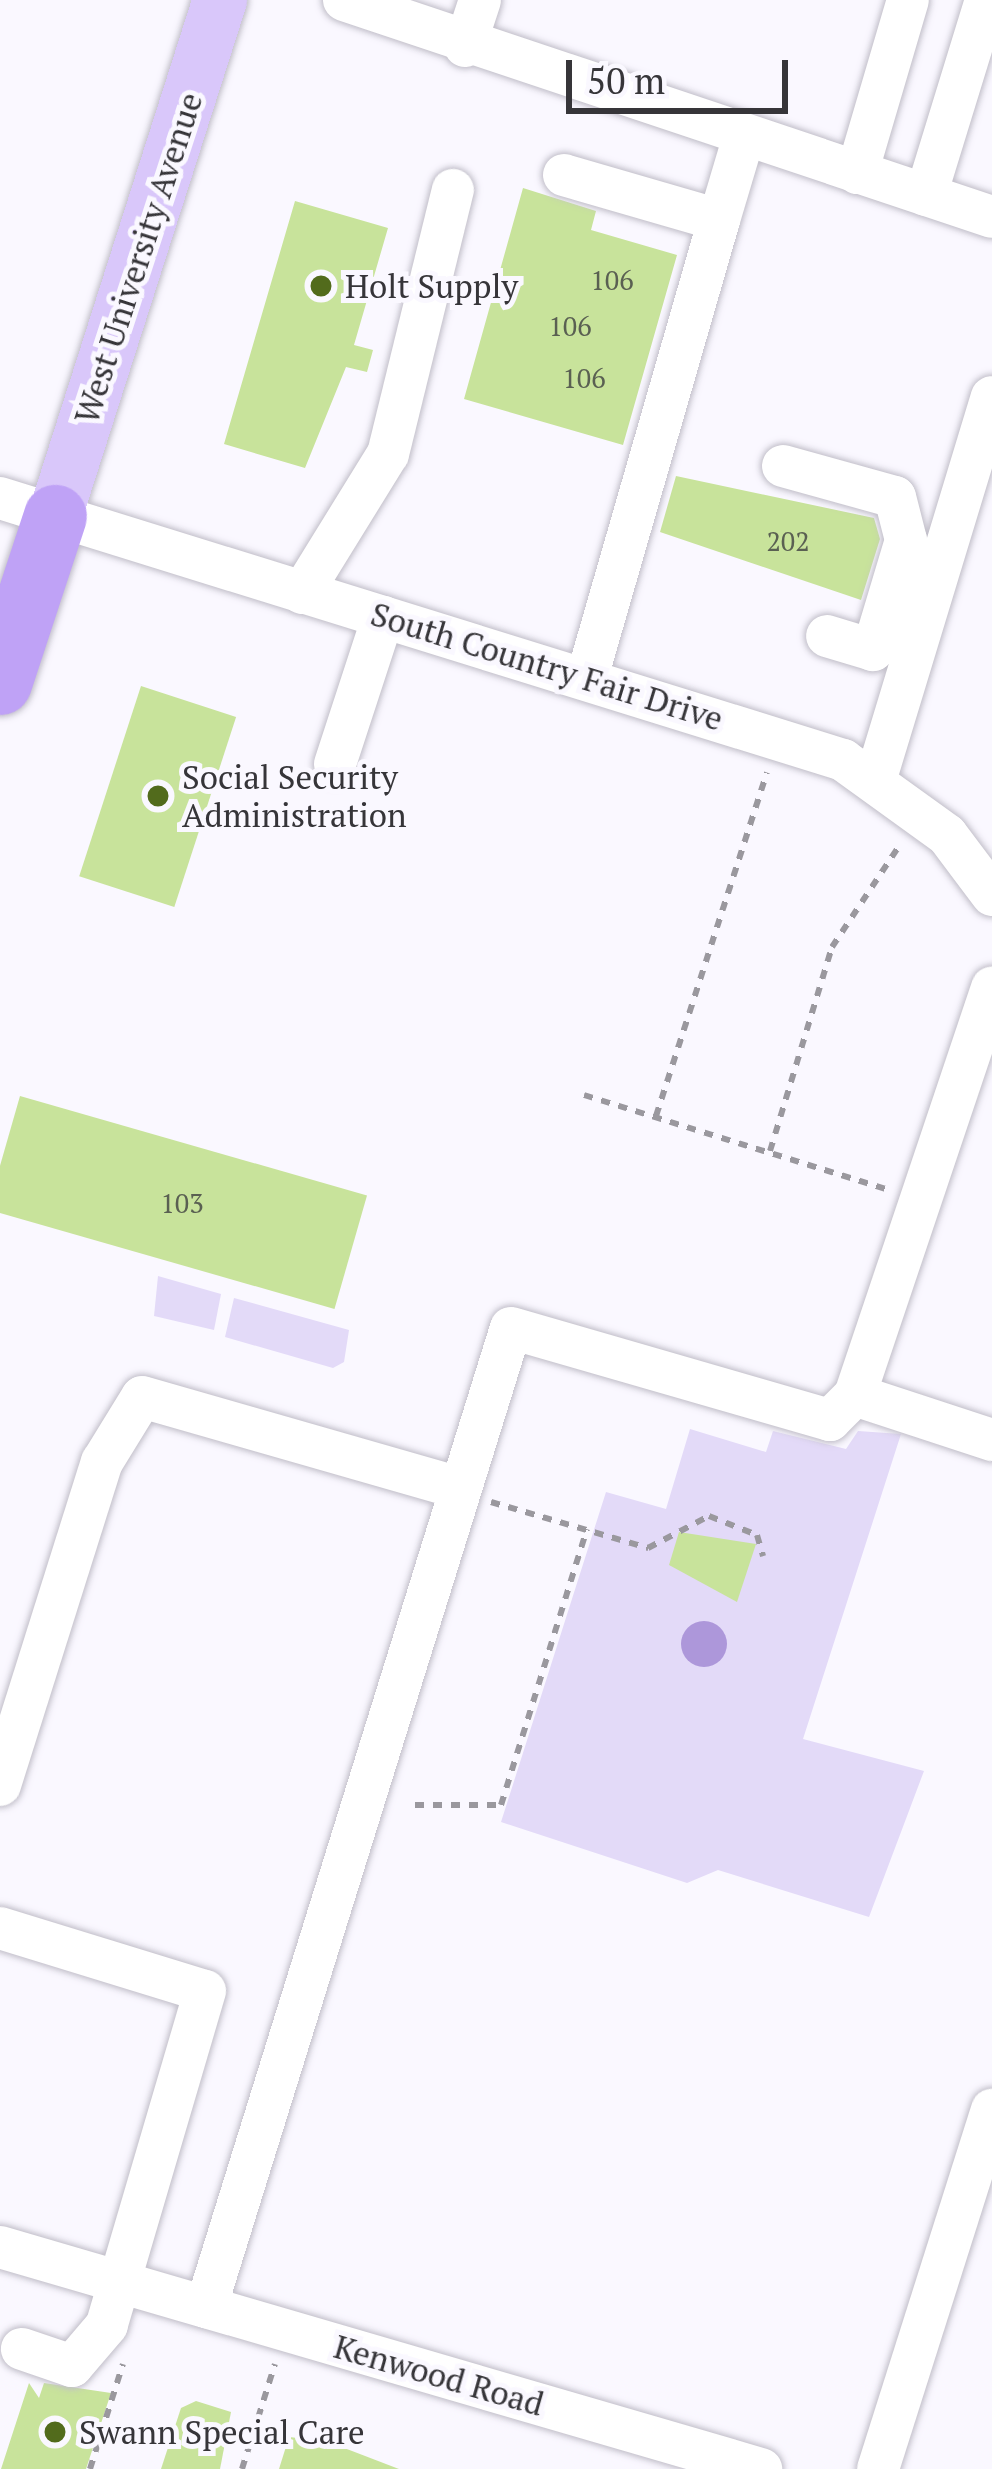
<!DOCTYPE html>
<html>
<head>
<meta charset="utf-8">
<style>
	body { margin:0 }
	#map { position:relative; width:992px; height:2469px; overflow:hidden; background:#faf8ff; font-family:"PT Serif",serif }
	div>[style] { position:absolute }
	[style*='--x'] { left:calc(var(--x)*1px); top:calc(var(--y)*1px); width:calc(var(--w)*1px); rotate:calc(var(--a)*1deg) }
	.green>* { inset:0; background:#e3daf8 }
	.water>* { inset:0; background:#ad97da }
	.round { border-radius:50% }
	.building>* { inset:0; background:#c8e39b; transform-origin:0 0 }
	.path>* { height:6px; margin-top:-3px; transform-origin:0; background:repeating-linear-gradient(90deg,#9a989e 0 9px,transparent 0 18px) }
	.roads { filter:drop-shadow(0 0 3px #c1bec9) drop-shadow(0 0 3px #c1bec9) }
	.minor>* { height:42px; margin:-21px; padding:0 21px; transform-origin:21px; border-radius:21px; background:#fff }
	.major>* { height:54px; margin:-27px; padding:0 27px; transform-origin:27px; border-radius:27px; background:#d9c7fa }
	.highway>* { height:63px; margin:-31.5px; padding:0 31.5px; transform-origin:31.5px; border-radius:31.5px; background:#bfa2f6 }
	.dots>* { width:33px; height:33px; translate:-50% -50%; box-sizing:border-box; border:6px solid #faf8ff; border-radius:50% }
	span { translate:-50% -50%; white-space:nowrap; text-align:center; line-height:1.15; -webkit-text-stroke:10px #faf8ff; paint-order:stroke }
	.number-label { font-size:27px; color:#5a6052 }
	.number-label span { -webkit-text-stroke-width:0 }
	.street-label { font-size:33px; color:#363539 }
	.poi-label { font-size:33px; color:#363539 }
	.left { translate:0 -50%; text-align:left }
	.scale { position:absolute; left:566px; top:60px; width:222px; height:54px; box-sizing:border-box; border:6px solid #363539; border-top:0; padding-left:15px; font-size:36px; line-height:42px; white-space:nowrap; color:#363539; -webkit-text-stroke:9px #faf8ff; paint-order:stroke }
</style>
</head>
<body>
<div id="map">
	<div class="green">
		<i style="clip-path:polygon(158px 1276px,221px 1294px,214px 1330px,154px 1316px)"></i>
		<i style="clip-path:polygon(234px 1298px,349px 1330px,344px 1362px,333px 1368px,225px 1337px)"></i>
		<i style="clip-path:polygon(690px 1429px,766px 1452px,773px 1431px,846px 1449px,858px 1431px,901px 1434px,803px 1739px,924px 1771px,869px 1917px,718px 1870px,687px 1883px,501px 1822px,606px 1492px,666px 1509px)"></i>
	</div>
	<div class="water">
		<i class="round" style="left:681px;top:1621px;width:46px;height:46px"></i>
	</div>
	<div class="building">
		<i style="clip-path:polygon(523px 188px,596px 211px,591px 230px,677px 255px,623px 445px,464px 399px)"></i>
		<i style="clip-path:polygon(295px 201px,388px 228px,354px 345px,373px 350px,367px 372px,346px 367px,305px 468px,224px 444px)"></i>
		<i style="clip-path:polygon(676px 476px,874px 518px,880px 539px,861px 600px,660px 532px)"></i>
		<i style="left:141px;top:686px;width:100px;height:200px;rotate:18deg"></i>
		<i style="left:20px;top:1096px;width:361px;height:118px;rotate:16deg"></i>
		<i style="clip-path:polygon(679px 1532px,756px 1544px,737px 1602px,669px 1565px)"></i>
		<i style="clip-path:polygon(29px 2383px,39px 2398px,44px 2383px,111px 2393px,86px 2469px,1px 2469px)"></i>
		<i style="clip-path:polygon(196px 2401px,231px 2412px,220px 2469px,161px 2469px,181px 2408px)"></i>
		<i style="clip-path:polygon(289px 2437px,326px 2441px,399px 2469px,279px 2469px)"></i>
	</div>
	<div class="path">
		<i style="--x:584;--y:1095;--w:319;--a:17.3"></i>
		<i style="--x:656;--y:1116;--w:361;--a:-72.1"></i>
		<i style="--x:770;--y:1151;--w:213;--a:-73.1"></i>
		<i style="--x:832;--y:947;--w:125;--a:-56.4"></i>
		<i style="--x:491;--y:1502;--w:164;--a:16.3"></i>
		<i style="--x:648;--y:1548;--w:69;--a:-27.7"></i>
		<i style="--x:709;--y:1516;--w:52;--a:21.6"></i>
		<i style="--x:757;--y:1535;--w:22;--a:74"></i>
		<i style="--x:415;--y:1805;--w:86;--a:0"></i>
		<i style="--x:501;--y:1805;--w:289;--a:-72.7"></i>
		<i style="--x:90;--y:2469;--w:110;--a:-72.6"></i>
		<i style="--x:242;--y:2469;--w:110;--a:-72.6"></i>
	</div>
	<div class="roads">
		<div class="minor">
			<i style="--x:344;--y:0;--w:683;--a:18.51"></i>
			<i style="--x:465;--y:46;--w:48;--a:-71.9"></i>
			<i style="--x:857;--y:173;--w:180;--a:-73.6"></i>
			<i style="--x:564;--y:175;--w:161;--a:16.2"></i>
			<i style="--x:719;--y:220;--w:477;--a:106.1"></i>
			<i style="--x:926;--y:195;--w:204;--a:-72.9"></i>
			<i style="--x:719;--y:220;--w:88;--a:-73.4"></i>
			<i style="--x:783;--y:466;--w:116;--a:15.5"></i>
			<i style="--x:895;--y:497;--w:44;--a:75.7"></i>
			<i style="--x:906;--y:540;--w:115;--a:106.7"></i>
			<i style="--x:873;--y:650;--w:48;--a:-163.1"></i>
			<i style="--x:0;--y:498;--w:883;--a:17.26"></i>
			<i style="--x:843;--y:760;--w:128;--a:35.8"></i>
			<i style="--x:947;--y:835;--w:75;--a:53.1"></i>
			<i style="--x:302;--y:593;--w:163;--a:-58.3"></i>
			<i style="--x:388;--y:454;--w:272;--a:-76.2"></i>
			<i style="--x:335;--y:764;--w:155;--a:-71.9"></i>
			<i style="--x:876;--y:778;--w:398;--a:-73.1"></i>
			<i style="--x:855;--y:1395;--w:430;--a:-71.4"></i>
			<i style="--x:0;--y:1785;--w:339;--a:-72.5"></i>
			<i style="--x:102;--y:1462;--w:76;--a:-58.4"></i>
			<i style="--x:142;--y:1397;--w:331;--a:16"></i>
			<i style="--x:0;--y:1928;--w:214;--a:17.1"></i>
			<i style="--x:205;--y:1991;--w:348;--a:106.4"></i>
			<i style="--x:107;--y:2325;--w:54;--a:130.5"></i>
			<i style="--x:72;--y:2366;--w:53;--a:-161.2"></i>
			<i style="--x:0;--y:2247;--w:793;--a:16.26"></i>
			<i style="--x:206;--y:2307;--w:1025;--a:-72.7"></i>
			<i style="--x:511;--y:1328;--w:332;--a:16.1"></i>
			<i style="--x:830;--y:1420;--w:35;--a:-45"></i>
			<i style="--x:855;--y:1395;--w:144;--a:18.2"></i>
			<i style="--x:878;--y:2469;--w:377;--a:-72.4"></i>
		</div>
		<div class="major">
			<i style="--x:55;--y:516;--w:542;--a:-72.27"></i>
		</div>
		<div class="highway">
			<i style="--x:0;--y:683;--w:176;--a:-71.8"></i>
		</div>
	</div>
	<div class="dots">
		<i style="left:321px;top:286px;background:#526b1c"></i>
		<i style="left:158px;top:796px;background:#526b1c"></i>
		<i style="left:55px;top:2432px;background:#526b1c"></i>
	</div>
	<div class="number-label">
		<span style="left:612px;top:281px">106</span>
		<span style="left:570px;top:327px">106</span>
		<span style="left:584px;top:379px">106</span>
		<span style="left:788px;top:542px">202</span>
		<span style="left:182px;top:1204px">103</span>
	</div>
	<div class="street-label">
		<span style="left:138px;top:258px;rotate:-72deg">West University Avenue</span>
		<span style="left:547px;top:666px;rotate:17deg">South Country Fair Drive</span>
		<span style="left:439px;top:2375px;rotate:16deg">Kenwood Road</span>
	</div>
	<div class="poi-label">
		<span class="left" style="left:345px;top:286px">Holt Supply</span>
		<span class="left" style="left:182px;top:796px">Social Security<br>Administration</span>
		<span class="left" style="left:79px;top:2432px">Swann Special Care</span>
	</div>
	<div class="scale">50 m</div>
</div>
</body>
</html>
